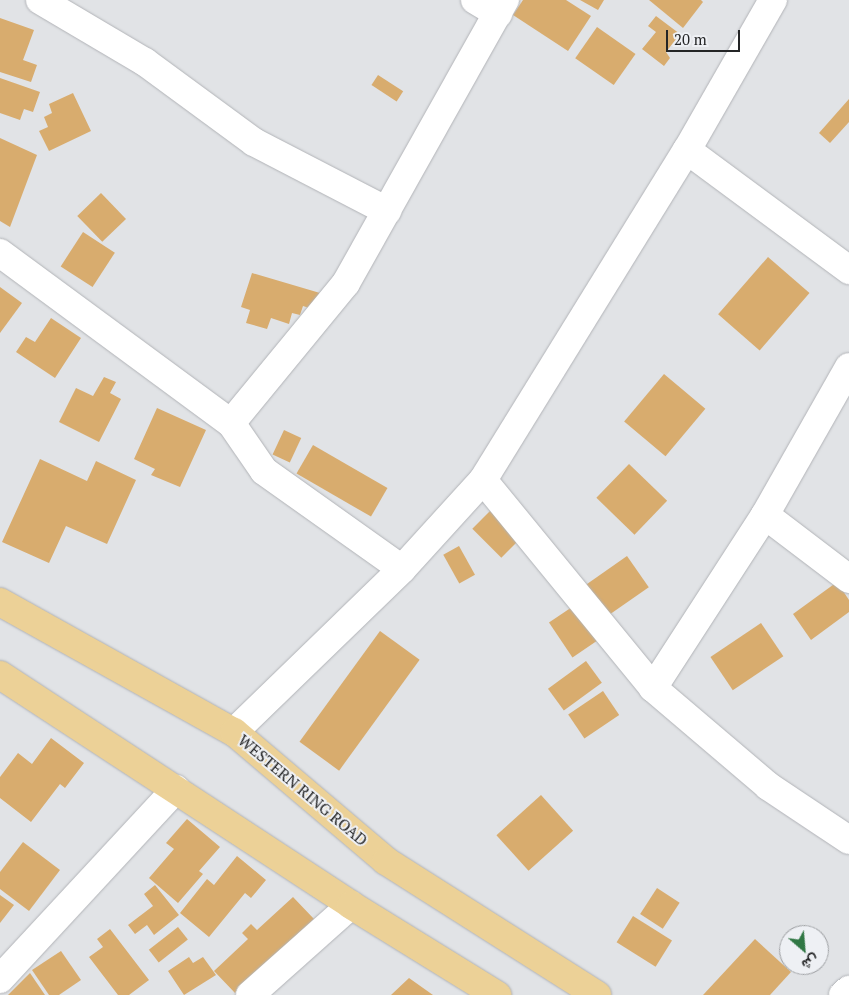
<!DOCTYPE html>
<html>
<head>
<meta charset="utf-8">
<style>
	body { margin:0 }
	#map { position:relative; width:849px; height:995px; overflow:hidden; background:#e1e3e6; font-family:"PT Serif",Vazirmatn,serif }
	div>[style] { position:absolute }
	[style*='--x'] { left:calc(var(--x)*1px); top:calc(var(--y)*1px); width:calc(var(--w)*1px); rotate:calc(var(--a)*1deg) }
	.building>* { inset:0; background:#d8ac6e; transform-origin:0 0 }
	.roads { filter:drop-shadow(0 0 1px #b1b3b7) drop-shadow(0 0 1px #b1b3b7) }
	.minor>* { height:28px; margin:-14px; padding:0 14px; transform-origin:14px; border-radius:14px; background:#fff }
	.major>* { height:28px; margin:-14px; padding:0 14px; transform-origin:14px; border-radius:14px; background:#ecd197 }
	span { translate:-50% -50%; white-space:nowrap; text-align:center; line-height:1.15; -webkit-text-stroke:4px #eef0f4; paint-order:stroke }
	.street-label { font-size:16px; color:#242526 }
	.north { position:absolute; left:779px; top:925px; width:50px; height:50px; box-sizing:border-box; background:#eef0f4; border:1px solid #9d9fa2; border-radius:50%; rotate:153deg; font-size:14px; font-weight:700; line-height:20px; text-align:center; color:#242526 }
	.north::after { content:''; display:block; margin:auto; width:18px; height:22px; background:#307744; clip-path:polygon(50% 0,100% 100%,50% 72%,0 100%) }
	.scale { position:absolute; left:666px; top:30px; width:74px; height:22px; box-sizing:border-box; border:2px solid #242526; border-top:0; padding-left:6px; font-size:15px; line-height:18px; white-space:nowrap; color:#242526; -webkit-text-stroke:4px #eef0f4; paint-order:stroke }
</style>
</head>
<body>
<div id="map">
	<div class="building">
		<i style="clip-path:polygon(523px 0,566px 0,591px 16px,568px 51px,513px 15px)"></i>
		<i style="clip-path:polygon(580px 0,604px 0,598px 10px)"></i>
		<i style="clip-path:polygon(649px 0,701px 0,703px 2px,683px 28px)"></i>
		<i style="clip-path:polygon(656px 16px,680px 34px,666px 52px,670px 58px,664px 66px,642px 49px,656px 32px,648px 26px)"></i>
		<i style="clip-path:polygon(0 18px,34px 30px,23px 60px,37px 65px,31px 82px,0 72px)"></i>
		<i style="left:597px;top:27px;width:47px;height:38px;rotate:35deg"></i>
		<i style="left:378px;top:75px;width:30px;height:12px;rotate:33deg"></i>
		<i style="clip-path:polygon(0 78px,40px 92px,33px 112px,24px 109px,20px 120px,0 113px)"></i>
		<i style="clip-path:polygon(73px 93px,91px 131px,49px 151px,39px 131px,48px 127px,44px 117px,52px 113px,49px 104px)"></i>
		<i style="clip-path:polygon(849px 99px,849px 122px,830px 143px,819px 133px)"></i>
		<i style="clip-path:polygon(0 138px,37px 155px,10px 227px,0 221px)"></i>
		<i style="left:101px;top:193px;width:36px;height:33px;rotate:46deg"></i>
		<i style="left:83px;top:232px;width:38px;height:41px;rotate:33deg"></i>
		<i style="left:768px;top:257px;width:55px;height:76px;rotate:41deg"></i>
		<i style="clip-path:polygon(252px 273px,320px 293px,315px 310px,303px 306px,300px 315px,292px 313px,289px 324px,271px 318px,267px 329px,246px 323px,250px 310px,241px 307px)"></i>
		<i style="clip-path:polygon(0 287px,22px 303px,0 333px)"></i>
		<i style="clip-path:polygon(51px 318px,81px 338px,55px 378px,16px 352px,26px 337px,35px 342px)"></i>
		<i style="left:664px;top:374px;width:54px;height:62px;rotate:40deg"></i>
		<i style="clip-path:polygon(104px 377px,116px 382px,110px 393px,121px 399px,99px 442px,59px 422px,76px 388px,93px 396px)"></i>
		<i style="clip-path:polygon(157px 408px,206px 430px,180px 487px,151px 475px,155px 469px,134px 459px)"></i>
		<i style="left:284px;top:430px;width:19px;height:27px;rotate:25deg"></i>
		<i style="left:313px;top:445px;width:86px;height:33px;rotate:30deg"></i>
		<i style="clip-path:polygon(40px 459px,87px 481px,96px 461px,136px 480px,107px 544px,66px 526px,49px 563px,2px 542px)"></i>
		<i style="left:629px;top:464px;width:53px;height:47px;rotate:44deg"></i>
		<i style="left:490px;top:511px;width:41px;height:25px;rotate:45deg"></i>
		<i style="left:459px;top:546px;width:33px;height:18px;rotate:61deg"></i>
		<i style="left:627px;top:556px;width:38px;height:54px;rotate:55deg"></i>
		<i style="clip-path:polygon(837px 582px,849px 600px,849px 612px,811px 640px,793px 614px)"></i>
		<i style="left:578px;top:603px;width:42px;height:35px;rotate:56deg"></i>
		<i style="left:761px;top:623px;width:40px;height:61px;rotate:56deg"></i>
		<i style="left:380px;top:631px;width:49px;height:137px;rotate:36deg"></i>
		<i style="left:586px;top:661px;width:27px;height:47px;rotate:54deg"></i>
		<i style="left:603px;top:691px;width:29px;height:42px;rotate:56deg"></i>
		<i style="clip-path:polygon(51px 738px,84px 763px,65px 788px,60px 784px,31px 822px,0 798px,0 777px,18px 753px,32px 764px)"></i>
		<i style="left:541px;top:795px;width:48px;height:60px;rotate:48deg"></i>
		<i style="clip-path:polygon(187px 819px,220px 847px,199px 871px,203px 874px,178px 903px,149px 878px,174px 849px,166px 843px)"></i>
		<i style="clip-path:polygon(23px 842px,60px 870px,29px 911px,0 889px,0 872px)"></i>
		<i style="clip-path:polygon(237px 856px,266px 880px,251px 898px,245px 893px,209px 937px,180px 913px,207px 879px,214px 885px)"></i>
		<i style="clip-path:polygon(155px 885px,179px 915px,154px 935px,147px 925px,135px 934px,128px 925px,153px 906px,144px 894px)"></i>
		<i style="left:657px;top:888px;width:27px;height:31px;rotate:33deg"></i>
		<i style="clip-path:polygon(0 895px,14px 905px,0 923px)"></i>
		<i style="clip-path:polygon(293px 897px,314px 919px,235px 993px,214px 971px,248px 939px,242px 933px,251px 924px,257px 930px)"></i>
		<i style="left:633px;top:916px;width:46px;height:31px;rotate:32deg"></i>
		<i style="left:178px;top:927px;width:16px;height:37px;rotate:52deg"></i>
		<i style="clip-path:polygon(110px 929px,149px 980px,129px 995px,118px 995px,89px 957px,103px 947px,97px 939px)"></i>
		<i style="clip-path:polygon(755px 939px,791px 972px,770px 995px,703px 995px)"></i>
		<i style="clip-path:polygon(61px 951px,81px 980px,59px 995px,49px 995px,32px 970px)"></i>
		<i style="clip-path:polygon(189px 957px,193px 963px,203px 957px,216px 975px,184px 995px,168px 971px)"></i>
		<i style="clip-path:polygon(30px 973px,45px 995px,8px 995px)"></i>
		<i style="clip-path:polygon(409px 978px,433px 995px,391px 995px)"></i>
	</div>
	<div class="roads">
		<div class="minor">
			<i style="--x:40;--y:0;--w:122;--a:30.6"></i>
			<i style="--x:145;--y:62;--w:135;--a:36.3"></i>
			<i style="--x:254;--y:142;--w:150;--a:27.4"></i>
			<i style="--x:475;--y:0;--w:27;--a:31"></i>
			<i style="--x:687;--y:150;--w:202;--a:36.5"></i>
			<i style="--x:0;--y:253;--w:287;--a:36.4"></i>
			<i style="--x:231;--y:423;--w:58;--a:55.5"></i>
			<i style="--x:264;--y:471;--w:169;--a:35.4"></i>
			<i style="--x:231;--y:423;--w:181;--a:-50.6"></i>
			<i style="--x:346;--y:283;--w:325;--a:-60.7"></i>
			<i style="--x:483;--y:480;--w:269;--a:50.7"></i>
			<i style="--x:653;--y:688;--w:151;--a:40.4"></i>
			<i style="--x:768;--y:786;--w:97;--a:33.7"></i>
			<i style="--x:765;--y:515;--w:106;--a:37.3"></i>
			<i style="--x:653;--y:688;--w:206;--a:-57.1"></i>
			<i style="--x:765;--y:515;--w:170;--a:-60.4"></i>
			<i style="--x:234;--y:732;--w:234;--a:-44.1"></i>
			<i style="--x:402;--y:569;--w:120;--a:-47.7"></i>
			<i style="--x:483;--y:480;--w:388;--a:-58.3"></i>
			<i style="--x:687;--y:150;--w:173;--a:-60.2"></i>
			<i style="--x:0;--y:979;--w:259;--a:-47.2"></i>
			<i style="--x:250;--y:995;--w:135;--a:-41.7"></i>
			<i style="--x:843;--y:995;--w:8;--a:-40"></i>
		</div>
		<div class="major">
			<i style="--x:0;--y:602;--w:268;--a:29.1"></i>
			<i style="--x:234;--y:732;--w:199;--a:40.3"></i>
			<i style="--x:386;--y:861;--w:250;--a:32.4"></i>
			<i style="--x:0;--y:675;--w:420;--a:33.2"></i>
			<i style="--x:351;--y:905;--w:172;--a:31.7"></i>
		</div>
	</div>
	<div class="street-label">
		<span style="left:303px;top:790px;rotate:40deg">WESTERN RING ROAD</span>
	</div>
	<div class="north">ش</div>
	<div class="scale">20 m</div>
</div>
</body>
</html>
